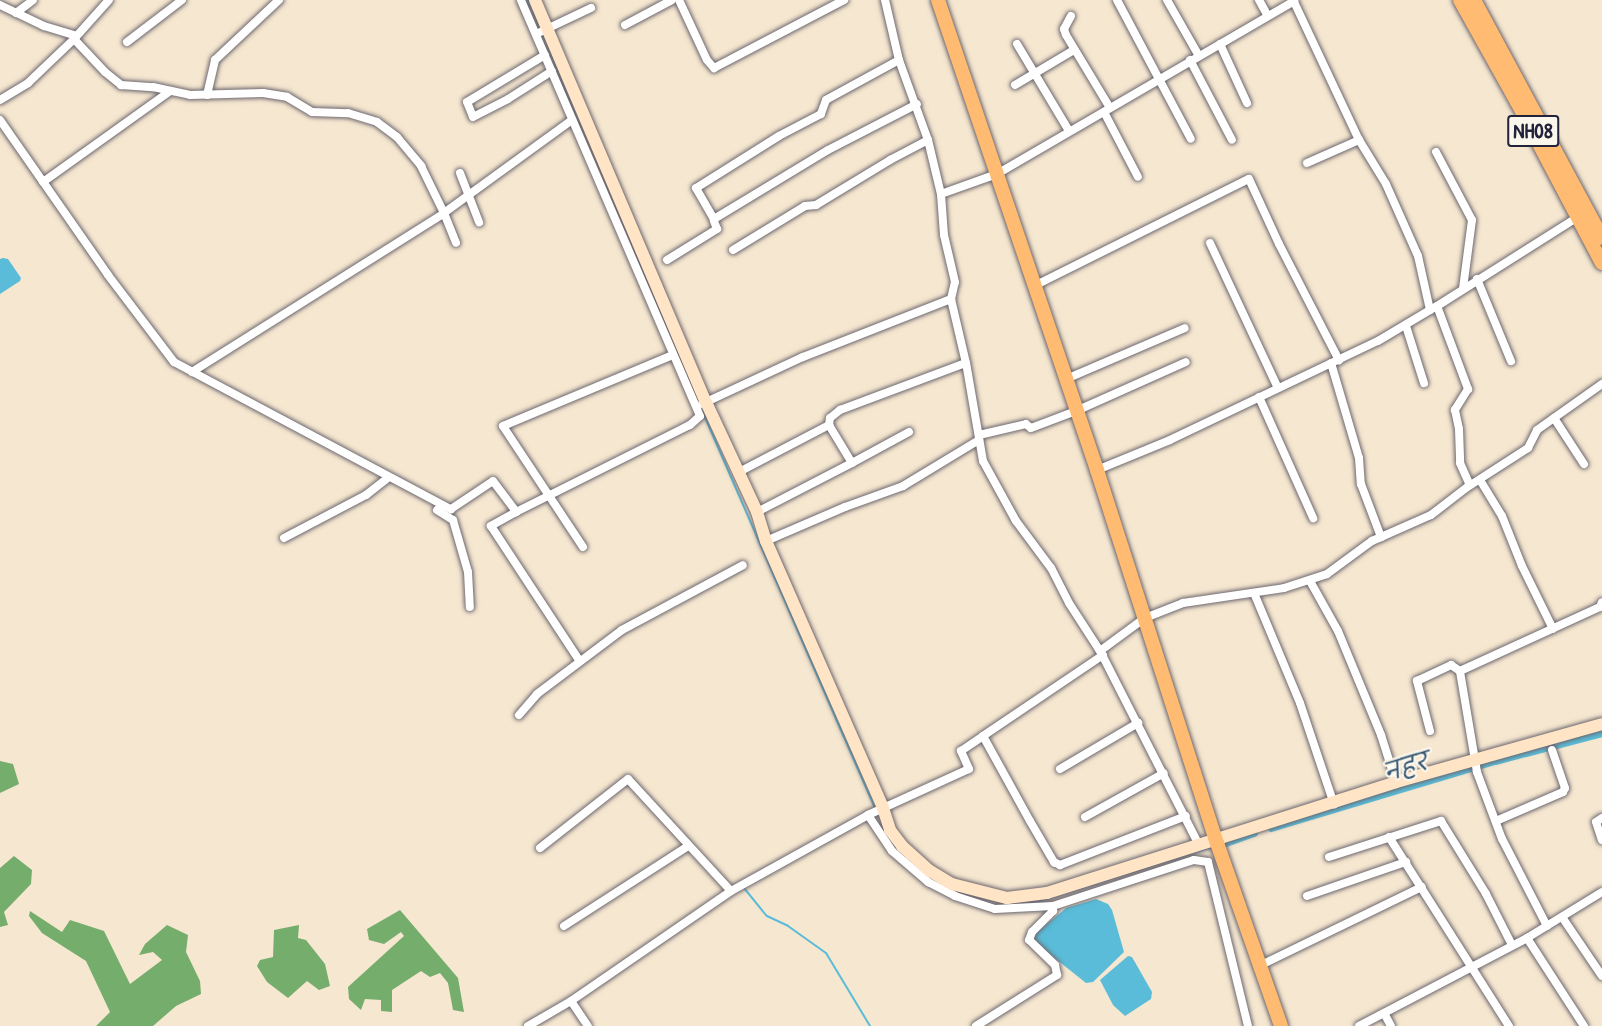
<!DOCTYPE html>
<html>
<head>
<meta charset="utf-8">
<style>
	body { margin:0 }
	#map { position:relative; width:1602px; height:1026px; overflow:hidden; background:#f6e7d0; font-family:"Patrick Hand","Playpen Sans Deva",sans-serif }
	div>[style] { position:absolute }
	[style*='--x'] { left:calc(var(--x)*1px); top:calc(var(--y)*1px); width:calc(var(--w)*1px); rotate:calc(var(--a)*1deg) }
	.forest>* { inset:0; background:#75ad6c }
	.water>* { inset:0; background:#5abcd8 }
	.stream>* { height:2px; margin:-1px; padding:0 1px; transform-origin:1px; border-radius:1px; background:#5abcd8 }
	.canal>* { height:7px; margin:-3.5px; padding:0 3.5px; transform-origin:3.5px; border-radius:3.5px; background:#5abcd8 }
	.roads { filter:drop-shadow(0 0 2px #6c676f) drop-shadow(0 0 2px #6c676f) }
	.street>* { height:8px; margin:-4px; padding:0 4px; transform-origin:4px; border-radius:4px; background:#fff }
	.secondary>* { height:12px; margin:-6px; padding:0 6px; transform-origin:6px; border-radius:6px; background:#ffe4c6 }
	.primary>* { height:14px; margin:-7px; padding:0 7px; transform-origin:7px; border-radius:7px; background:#ffbb71 }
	span { translate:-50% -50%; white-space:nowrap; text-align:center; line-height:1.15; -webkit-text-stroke:4.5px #fbf7ec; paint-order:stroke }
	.shield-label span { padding:2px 4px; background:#fbf7ec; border:2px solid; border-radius:4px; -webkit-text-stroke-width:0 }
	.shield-label { font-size:21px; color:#22223b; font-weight:700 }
	.water-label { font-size:24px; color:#365872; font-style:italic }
</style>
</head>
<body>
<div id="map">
	<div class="forest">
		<i style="clip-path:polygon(0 761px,13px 764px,19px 784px,0 793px)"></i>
		<i style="clip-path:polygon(14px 856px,32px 870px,31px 884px,4px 912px,8px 925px,0 927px,0 868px)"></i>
		<i style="clip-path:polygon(400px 910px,458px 978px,464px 1012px,453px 1010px,448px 983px,440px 973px,430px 977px,421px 971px,392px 990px,392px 1012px,381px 1011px,381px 1000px,365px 999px,361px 1010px,349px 999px,348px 987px,404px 936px,401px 932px,384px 944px,369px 940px,367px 929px)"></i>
		<i style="clip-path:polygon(30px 911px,62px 932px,70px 920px,104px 931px,130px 984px,162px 960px,153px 952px,139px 955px,145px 944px,167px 925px,188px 935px,186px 952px,200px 981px,201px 994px,176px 1006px,153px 1026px,96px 1026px,110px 1012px,86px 961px,42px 933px,29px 916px)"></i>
		<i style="clip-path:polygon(299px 925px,298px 938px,306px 940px,325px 964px,330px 986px,319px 990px,307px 981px,288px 998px,267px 982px,257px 966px,260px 960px,273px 957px,274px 930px)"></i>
	</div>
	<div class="water">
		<i style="clip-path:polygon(3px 258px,8px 259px,21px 278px,20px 281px,0 294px,0 259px)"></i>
		<i style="clip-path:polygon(1096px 899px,1108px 904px,1112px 910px,1124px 952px,1093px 982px,1086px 983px,1037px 944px,1033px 936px,1066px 908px)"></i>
		<i style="clip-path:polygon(1128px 956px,1132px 957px,1152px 992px,1151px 999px,1125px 1016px,1113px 1005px,1100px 980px)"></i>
	</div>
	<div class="stream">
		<i style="--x:533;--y:12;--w:17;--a:66"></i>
		<i style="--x:543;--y:34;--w:105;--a:68.1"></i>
		<i style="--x:704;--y:415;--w:429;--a:66.5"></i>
		<i style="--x:893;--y:843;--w:12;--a:55"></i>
		<i style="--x:744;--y:888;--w:36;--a:51"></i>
		<i style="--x:767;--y:916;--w:23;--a:25"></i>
		<i style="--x:788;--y:926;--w:47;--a:35.4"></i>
		<i style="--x:826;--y:953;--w:85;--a:58.9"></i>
		<i style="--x:1034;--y:903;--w:187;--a:-17.5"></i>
	</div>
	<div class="canal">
		<i style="--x:528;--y:0;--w:5;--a:68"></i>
		<i style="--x:1271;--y:828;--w:234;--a:-16.7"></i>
		<i style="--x:1495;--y:761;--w:111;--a:-14.7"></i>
		<i style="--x:1223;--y:844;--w:33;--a:-20"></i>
	</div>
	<div class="roads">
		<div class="street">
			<i style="--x:679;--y:0;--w:66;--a:65"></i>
			<i style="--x:707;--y:60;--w:11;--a:49"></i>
			<i style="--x:714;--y:68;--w:147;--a:-27.6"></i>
			<i style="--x:885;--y:0;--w:62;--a:76.9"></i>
			<i style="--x:899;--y:60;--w:85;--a:70.1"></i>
			<i style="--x:928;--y:140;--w:56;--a:76.5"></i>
			<i style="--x:1117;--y:0;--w:157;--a:62"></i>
			<i style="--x:1167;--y:0;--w:64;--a:60.3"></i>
			<i style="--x:1259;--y:0;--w:18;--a:61"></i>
			<i style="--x:0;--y:5;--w:49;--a:25.5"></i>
			<i style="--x:44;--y:26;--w:34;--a:17"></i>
			<i style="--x:16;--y:13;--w:21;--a:-37"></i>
			<i style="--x:1071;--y:16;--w:15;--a:118"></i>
			<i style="--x:1064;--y:29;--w:6;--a:72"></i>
			<i style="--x:1066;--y:35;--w:85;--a:58.9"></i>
			<i style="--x:625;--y:25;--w:53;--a:-28"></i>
			<i style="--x:536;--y:34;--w:61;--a:-25.3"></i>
			<i style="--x:74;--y:39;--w:45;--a:46.8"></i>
			<i style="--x:105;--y:72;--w:21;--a:39"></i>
			<i style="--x:121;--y:85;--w:32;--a:4"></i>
			<i style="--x:153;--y:87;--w:38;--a:12"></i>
			<i style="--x:190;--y:95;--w:73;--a:-1.6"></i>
			<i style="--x:263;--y:93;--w:24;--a:9"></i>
			<i style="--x:287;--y:97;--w:29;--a:31"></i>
			<i style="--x:312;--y:112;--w:36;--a:2"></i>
			<i style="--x:348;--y:113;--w:30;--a:17"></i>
			<i style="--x:377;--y:122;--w:25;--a:37"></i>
			<i style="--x:397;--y:137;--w:38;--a:50"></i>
			<i style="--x:421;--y:166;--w:52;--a:63.9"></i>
			<i style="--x:444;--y:213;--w:32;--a:68"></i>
			<i style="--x:127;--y:42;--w:69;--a:-37.4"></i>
			<i style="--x:1017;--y:44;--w:101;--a:59.1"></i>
			<i style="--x:1220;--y:44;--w:65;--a:65.4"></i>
			<i style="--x:545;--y:55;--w:91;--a:148.9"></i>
			<i style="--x:467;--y:102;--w:16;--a:68"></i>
			<i style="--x:473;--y:117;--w:39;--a:-27"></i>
			<i style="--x:508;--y:99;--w:52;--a:-32.5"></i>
			<i style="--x:899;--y:60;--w:83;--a:151.3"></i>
			<i style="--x:826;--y:100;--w:15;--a:110"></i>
			<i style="--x:821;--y:114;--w:47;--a:152.4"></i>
			<i style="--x:779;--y:136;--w:98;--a:147.9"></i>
			<i style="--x:696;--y:188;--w:36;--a:60"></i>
			<i style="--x:714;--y:219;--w:133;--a:-31.2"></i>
			<i style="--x:828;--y:150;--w:100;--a:-27.3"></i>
			<i style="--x:1190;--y:60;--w:90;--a:62.3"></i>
			<i style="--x:1015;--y:85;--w:69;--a:-30.7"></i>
			<i style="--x:207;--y:95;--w:36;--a:-77"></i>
			<i style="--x:215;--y:60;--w:88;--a:-43.2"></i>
			<i style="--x:0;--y:100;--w:33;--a:-31"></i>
			<i style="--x:28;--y:83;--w:64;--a:-43.7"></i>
			<i style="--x:74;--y:39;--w:52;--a:-48.1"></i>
			<i style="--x:1104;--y:112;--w:73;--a:62.4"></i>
			<i style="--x:0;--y:120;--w:189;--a:55.1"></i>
			<i style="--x:108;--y:275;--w:109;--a:52.8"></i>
			<i style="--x:174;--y:362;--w:314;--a:28"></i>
			<i style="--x:451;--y:509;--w:50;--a:-33.7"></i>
			<i style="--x:493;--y:481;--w:39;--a:53"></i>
			<i style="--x:516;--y:512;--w:195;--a:-26.6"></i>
			<i style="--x:690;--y:425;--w:13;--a:-42"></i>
			<i style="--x:700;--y:416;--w:453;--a:-113.3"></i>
			<i style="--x:1436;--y:152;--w:77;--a:62.1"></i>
			<i style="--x:1472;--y:220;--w:69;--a:97.5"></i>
			<i style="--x:1307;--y:163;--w:57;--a:-23.9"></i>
			<i style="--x:460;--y:173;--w:53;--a:68.8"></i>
			<i style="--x:43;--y:182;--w:156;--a:-35.6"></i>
			<i style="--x:1210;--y:243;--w:160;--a:64.9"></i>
			<i style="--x:733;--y:250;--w:84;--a:-31.4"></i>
			<i style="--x:805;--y:206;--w:11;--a:-5"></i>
			<i style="--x:816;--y:205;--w:87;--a:-31.3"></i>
			<i style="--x:890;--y:160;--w:43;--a:-27.8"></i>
			<i style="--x:667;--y:260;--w:59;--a:-31.8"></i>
			<i style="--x:717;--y:229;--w:9;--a:-111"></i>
			<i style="--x:1477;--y:279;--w:89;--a:67.5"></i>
			<i style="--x:1034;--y:286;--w:240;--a:-26.5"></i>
			<i style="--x:1249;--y:179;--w:72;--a:65.2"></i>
			<i style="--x:1279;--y:244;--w:131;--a:62.7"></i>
			<i style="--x:1437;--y:306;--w:89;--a:69.5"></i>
			<i style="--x:1468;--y:389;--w:25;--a:122"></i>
			<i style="--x:1455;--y:410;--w:19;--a:78"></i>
			<i style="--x:1459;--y:429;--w:34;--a:88"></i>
			<i style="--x:1460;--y:463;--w:24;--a:66"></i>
			<i style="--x:1434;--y:308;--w:170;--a:-32.3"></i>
			<i style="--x:1406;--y:326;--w:60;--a:72.5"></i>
			<i style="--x:1331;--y:363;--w:99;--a:73.6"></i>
			<i style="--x:1359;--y:458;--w:26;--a:86"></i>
			<i style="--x:1361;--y:484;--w:57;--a:69.3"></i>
			<i style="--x:192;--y:372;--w:298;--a:-32.2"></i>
			<i style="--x:444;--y:213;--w:158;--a:-36"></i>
			<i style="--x:1066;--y:379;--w:129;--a:-23.2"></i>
			<i style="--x:1259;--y:397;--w:133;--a:65.9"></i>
			<i style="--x:702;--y:404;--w:111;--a:-25"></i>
			<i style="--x:803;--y:357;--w:159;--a:-21.4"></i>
			<i style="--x:1554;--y:418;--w:55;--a:56.9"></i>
			<i style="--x:909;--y:432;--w:65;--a:151.5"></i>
			<i style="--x:852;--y:463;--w:44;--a:-121.2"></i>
			<i style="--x:829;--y:425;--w:7;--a:-82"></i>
			<i style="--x:830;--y:418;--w:13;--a:-39"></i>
			<i style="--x:840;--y:410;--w:134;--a:-20.5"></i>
			<i style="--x:979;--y:435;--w:48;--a:-13.2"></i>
			<i style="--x:1026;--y:424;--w:6;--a:39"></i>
			<i style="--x:1031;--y:428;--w:48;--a:-20.7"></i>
			<i style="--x:1076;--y:411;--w:120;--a:-24"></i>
			<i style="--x:1097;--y:470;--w:79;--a:-22.3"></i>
			<i style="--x:1170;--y:440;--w:230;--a:-25.5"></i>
			<i style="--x:1378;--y:341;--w:61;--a:-30.8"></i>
			<i style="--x:1430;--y:310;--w:55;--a:-102.5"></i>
			<i style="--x:1418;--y:256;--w:79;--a:-114"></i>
			<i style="--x:1386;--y:184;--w:52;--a:-121.5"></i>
			<i style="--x:1359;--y:140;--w:155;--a:-115.2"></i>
			<i style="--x:739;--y:472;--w:102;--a:-27.6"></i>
			<i style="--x:1480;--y:480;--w:42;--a:58.6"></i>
			<i style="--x:1502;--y:516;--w:54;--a:68.2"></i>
			<i style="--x:1522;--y:566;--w:70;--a:63.8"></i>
			<i style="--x:437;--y:510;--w:19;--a:32"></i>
			<i style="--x:453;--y:520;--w:54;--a:73.9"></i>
			<i style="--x:468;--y:572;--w:35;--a:87"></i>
			<i style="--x:516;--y:512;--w:29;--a:151"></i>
			<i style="--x:491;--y:526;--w:160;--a:56.7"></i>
			<i style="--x:757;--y:512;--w:107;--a:-27.3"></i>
			<i style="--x:284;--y:538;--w:93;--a:-27.7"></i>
			<i style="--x:366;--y:495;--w:29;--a:-38"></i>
			<i style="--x:766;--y:541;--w:86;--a:-23.3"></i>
			<i style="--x:845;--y:507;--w:62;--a:-19.9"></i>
			<i style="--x:903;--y:486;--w:89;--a:-31.2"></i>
			<i style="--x:583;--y:547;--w:145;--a:-123.5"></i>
			<i style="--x:503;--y:426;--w:184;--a:-22.7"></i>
			<i style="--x:1310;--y:581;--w:57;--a:60.8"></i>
			<i style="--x:1338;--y:631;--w:113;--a:67.5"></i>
			<i style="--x:1381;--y:735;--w:49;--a:72.3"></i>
			<i style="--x:1254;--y:593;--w:119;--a:67.3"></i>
			<i style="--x:1300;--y:703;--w:107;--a:71.4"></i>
			<i style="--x:1100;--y:651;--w:56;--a:-36.3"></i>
			<i style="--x:1145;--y:618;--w:41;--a:-21.5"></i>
			<i style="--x:1183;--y:603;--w:102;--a:-8.4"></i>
			<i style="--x:1284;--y:588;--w:45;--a:-18"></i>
			<i style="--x:1327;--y:574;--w:56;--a:-36.3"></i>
			<i style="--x:1372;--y:541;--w:64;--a:-23.8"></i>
			<i style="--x:1431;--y:515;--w:44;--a:-37.6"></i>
			<i style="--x:1466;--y:488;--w:74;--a:-32.8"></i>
			<i style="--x:1528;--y:448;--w:20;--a:-63"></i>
			<i style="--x:1537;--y:430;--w:80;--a:-35.3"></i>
			<i style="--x:1103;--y:655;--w:145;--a:146"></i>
			<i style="--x:983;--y:736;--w:97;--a:61.1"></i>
			<i style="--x:1030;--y:821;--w:48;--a:59.7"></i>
			<i style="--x:1054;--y:862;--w:7;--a:27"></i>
			<i style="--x:1060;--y:865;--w:135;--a:-21.3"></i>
			<i style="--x:519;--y:715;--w:28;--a:-49"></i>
			<i style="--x:537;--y:694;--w:106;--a:-37"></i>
			<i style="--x:622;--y:630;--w:137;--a:-28.2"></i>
			<i style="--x:1430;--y:731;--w:52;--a:-104.6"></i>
			<i style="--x:1417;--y:681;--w:38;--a:-25"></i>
			<i style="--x:1451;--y:665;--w:11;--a:34"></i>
			<i style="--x:1060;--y:769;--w:91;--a:-30.5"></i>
			<i style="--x:868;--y:815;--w:43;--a:56.3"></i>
			<i style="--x:892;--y:851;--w:48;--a:40.7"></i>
			<i style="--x:928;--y:882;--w:30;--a:27"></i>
			<i style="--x:955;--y:896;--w:42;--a:18"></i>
			<i style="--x:995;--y:909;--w:58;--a:-3"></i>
			<i style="--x:1053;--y:906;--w:148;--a:-18.1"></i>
			<i style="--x:1194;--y:860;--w:14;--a:8"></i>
			<i style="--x:1208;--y:862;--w:169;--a:76.3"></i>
			<i style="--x:1085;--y:817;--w:90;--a:-29.1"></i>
			<i style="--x:1602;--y:818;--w:7;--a:146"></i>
			<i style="--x:1596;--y:822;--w:19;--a:72"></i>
			<i style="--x:1496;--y:821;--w:73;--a:-23.4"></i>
			<i style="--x:1563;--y:792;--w:4;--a:-63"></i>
			<i style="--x:1565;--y:788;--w:40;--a:-108.9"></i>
			<i style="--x:1389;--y:837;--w:224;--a:57.6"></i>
			<i style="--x:1199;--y:845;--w:218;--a:-117"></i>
			<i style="--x:1100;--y:651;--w:57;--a:-122.9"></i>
			<i style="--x:1069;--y:603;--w:39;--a:-117"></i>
			<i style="--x:1051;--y:568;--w:59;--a:-126.7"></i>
			<i style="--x:1016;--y:521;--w:68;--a:-118.8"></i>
			<i style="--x:983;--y:461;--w:99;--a:-99.8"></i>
			<i style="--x:966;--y:363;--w:66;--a:-103.2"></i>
			<i style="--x:951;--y:299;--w:17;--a:-77"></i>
			<i style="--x:955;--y:282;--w:48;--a:-103.2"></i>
			<i style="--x:944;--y:235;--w:41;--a:-94.2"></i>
			<i style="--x:941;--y:194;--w:59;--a:-19.7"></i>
			<i style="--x:997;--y:174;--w:344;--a:-30.2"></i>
			<i style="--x:540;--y:848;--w:112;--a:-38.1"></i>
			<i style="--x:628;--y:779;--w:152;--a:47.4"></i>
			<i style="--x:1329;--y:857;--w:118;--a:-17.8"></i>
			<i style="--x:1441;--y:821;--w:86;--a:58.3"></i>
			<i style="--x:1486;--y:894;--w:57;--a:63"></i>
			<i style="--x:1307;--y:896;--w:105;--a:-19"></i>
			<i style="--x:1562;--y:917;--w:71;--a:55.9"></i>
			<i style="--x:564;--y:926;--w:148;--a:-32.8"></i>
			<i style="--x:1547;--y:926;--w:98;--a:-117.3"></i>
			<i style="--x:1502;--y:839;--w:72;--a:-110.5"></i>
			<i style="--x:1477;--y:772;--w:102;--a:-99.6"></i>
			<i style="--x:1460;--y:671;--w:154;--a:-24.6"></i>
			<i style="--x:1600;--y:607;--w:5;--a:-68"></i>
			<i style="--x:1527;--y:938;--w:105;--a:57.1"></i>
			<i style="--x:1259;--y:966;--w:181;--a:-25.9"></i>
			<i style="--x:571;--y:1001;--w:30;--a:56"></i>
			<i style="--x:1384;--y:1013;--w:15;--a:62"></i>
			<i style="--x:528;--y:1026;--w:50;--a:-30.2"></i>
			<i style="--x:571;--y:1001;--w:194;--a:-34.5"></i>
			<i style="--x:731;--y:891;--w:157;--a:-29"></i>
			<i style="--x:868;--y:815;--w:111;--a:-24.5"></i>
			<i style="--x:969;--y:769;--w:20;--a:-114"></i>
			<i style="--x:961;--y:751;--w:27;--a:-34"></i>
			<i style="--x:976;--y:1026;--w:96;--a:-32.2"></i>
			<i style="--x:1057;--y:975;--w:10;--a:-101"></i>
			<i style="--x:1055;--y:965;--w:36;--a:-136"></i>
			<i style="--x:1029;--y:940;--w:9;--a:-69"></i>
			<i style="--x:1032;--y:932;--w:30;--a:-45"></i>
			<i style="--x:1053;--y:911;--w:5;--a:-90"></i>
			<i style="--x:1359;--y:1026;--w:190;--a:-27.6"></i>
			<i style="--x:1527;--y:938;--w:88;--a:-31.5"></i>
		</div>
		<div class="secondary">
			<i style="--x:535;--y:0;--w:437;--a:67"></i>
			<i style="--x:706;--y:402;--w:121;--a:65.1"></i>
			<i style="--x:757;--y:512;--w:30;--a:73"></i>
			<i style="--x:766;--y:541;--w:292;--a:66.3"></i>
			<i style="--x:883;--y:808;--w:23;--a:72"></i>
			<i style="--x:890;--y:830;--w:20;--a:53"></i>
			<i style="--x:902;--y:846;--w:38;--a:42"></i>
			<i style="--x:930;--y:871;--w:26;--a:31"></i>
			<i style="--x:952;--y:884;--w:57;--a:14.3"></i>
			<i style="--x:1007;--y:898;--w:40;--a:-7.1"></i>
			<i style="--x:1047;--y:893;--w:366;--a:-17.6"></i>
			<i style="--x:1396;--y:782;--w:214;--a:-15.7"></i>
		</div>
		<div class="primary">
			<i style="--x:938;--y:0;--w:496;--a:71.3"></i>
			<i style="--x:1097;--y:470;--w:392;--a:72.2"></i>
			<i style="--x:1217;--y:843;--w:194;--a:70.7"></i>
			<i style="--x:1460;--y:0;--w:117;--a:60.8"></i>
			<i style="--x:1517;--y:102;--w:182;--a:62.2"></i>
			<i style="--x:1474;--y:0;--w:270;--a:61.7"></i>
		</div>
	</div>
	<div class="shield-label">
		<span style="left:1533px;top:131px">NH08</span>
	</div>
	<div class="water-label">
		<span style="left:1406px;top:767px;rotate:-17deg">नहर</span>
	</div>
</div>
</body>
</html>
